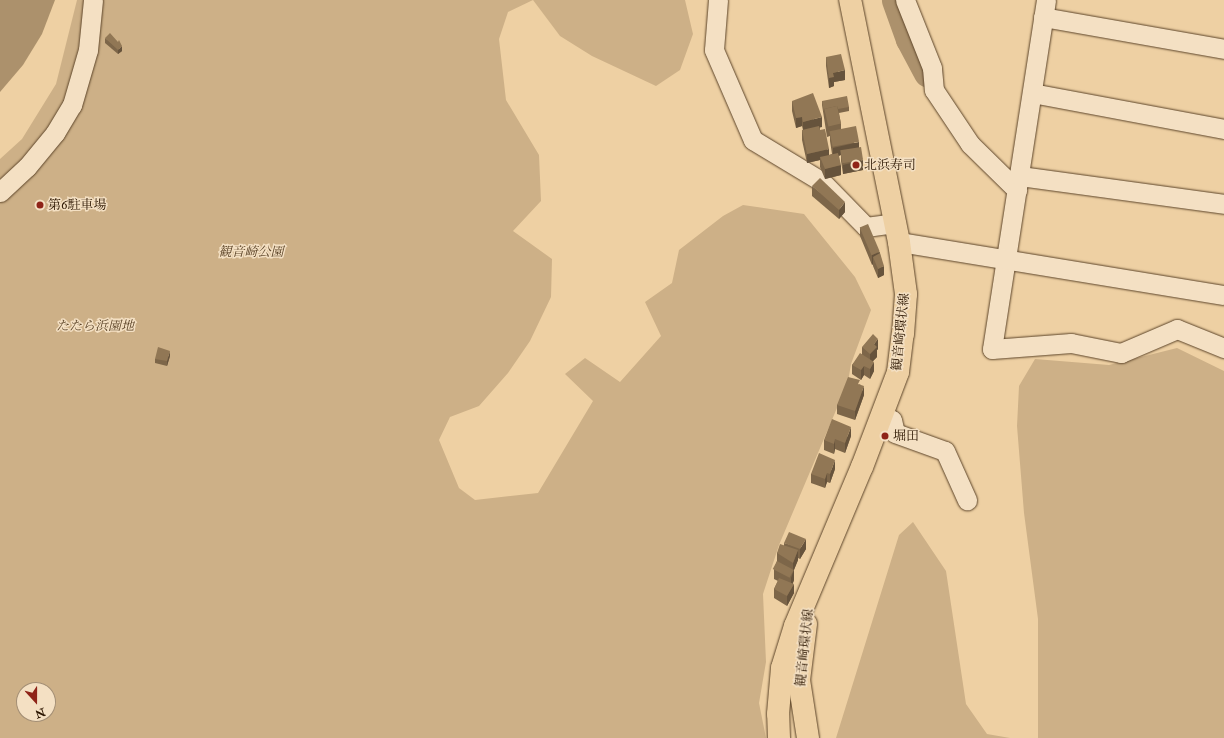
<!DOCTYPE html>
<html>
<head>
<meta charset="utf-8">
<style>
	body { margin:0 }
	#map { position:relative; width:1224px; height:738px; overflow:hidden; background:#eed0a3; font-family:"IM FELL Double Pica","Noto Serif JP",serif }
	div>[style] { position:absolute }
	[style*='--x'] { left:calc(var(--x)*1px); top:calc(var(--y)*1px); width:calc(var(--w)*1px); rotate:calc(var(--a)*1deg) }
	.green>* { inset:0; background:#cdb087 }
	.water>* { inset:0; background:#ac916c }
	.river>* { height:29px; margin:-14.5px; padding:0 14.5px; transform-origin:14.5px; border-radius:14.5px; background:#ac916c }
	.roads { filter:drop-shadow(0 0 1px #5c4429) drop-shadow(0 0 1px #5c4429) }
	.minor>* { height:19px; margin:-9.5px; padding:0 9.5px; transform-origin:9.5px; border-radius:9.5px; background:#f4e0c3 }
	.major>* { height:22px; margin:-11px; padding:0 11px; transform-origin:11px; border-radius:11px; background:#eed0a3 }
	.wall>* { inset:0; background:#7d6649 }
	.shaded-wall>* { inset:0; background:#66533c }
	.building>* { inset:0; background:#917755; transform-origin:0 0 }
	.dots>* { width:11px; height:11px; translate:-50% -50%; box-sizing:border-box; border:2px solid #f4e0c3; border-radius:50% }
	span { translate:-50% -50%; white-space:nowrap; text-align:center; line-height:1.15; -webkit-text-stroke:3px #f4e0c3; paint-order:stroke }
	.poi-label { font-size:13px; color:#2c1600 }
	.left { translate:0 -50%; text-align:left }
	.park-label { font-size:13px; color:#5c4428; font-style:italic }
	.street-label { font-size:13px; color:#2c1600 }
	.north { position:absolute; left:16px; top:682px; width:40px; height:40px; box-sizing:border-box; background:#f4e0c3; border:1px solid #a48f75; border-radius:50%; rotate:159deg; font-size:11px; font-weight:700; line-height:16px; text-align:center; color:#2c1600 }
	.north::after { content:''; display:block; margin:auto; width:14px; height:18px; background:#8f2418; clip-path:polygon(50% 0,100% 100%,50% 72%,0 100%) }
</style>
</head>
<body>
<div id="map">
	<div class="green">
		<i style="clip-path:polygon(evenodd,77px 0,685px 0,693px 34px,680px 70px,656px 86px,592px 56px,560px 36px,533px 0,508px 12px,499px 39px,506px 100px,539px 155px,541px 201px,513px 231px,552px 259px,551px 297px,530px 341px,508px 373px,479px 406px,450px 417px,439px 440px,459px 488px,475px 500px,538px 493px,593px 401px,565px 374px,585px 358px,620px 382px,661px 336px,645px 302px,672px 283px,679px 250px,723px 216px,743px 205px,804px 214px,855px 277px,871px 310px,851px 364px,848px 382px,779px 545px,763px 594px,766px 662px,759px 703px,766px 738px,0 738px,0 159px,22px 139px,56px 84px,77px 0,24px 690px,48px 690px,48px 714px,24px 714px,24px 690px)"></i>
		<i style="clip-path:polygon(1177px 348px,1224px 371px,1224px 738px,1038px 738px,1038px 619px,1024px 513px,1017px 426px,1019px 386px,1035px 359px,1109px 365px)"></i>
		<i style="clip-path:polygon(913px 522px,946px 571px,966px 704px,987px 734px,1010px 738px,836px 738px,899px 535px)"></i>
	</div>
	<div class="water">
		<i style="clip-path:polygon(0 0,55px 0,42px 34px,23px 65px,0 92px)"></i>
	</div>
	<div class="river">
		<i style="--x:896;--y:0;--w:41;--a:70.3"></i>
		<i style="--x:910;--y:39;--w:38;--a:62"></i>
	</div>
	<div class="roads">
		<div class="minor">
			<i style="--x:718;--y:0;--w:50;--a:94.6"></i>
			<i style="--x:714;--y:50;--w:98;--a:66.6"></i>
			<i style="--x:753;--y:140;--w:79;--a:31.1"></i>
			<i style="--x:821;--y:181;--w:64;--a:45.6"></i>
			<i style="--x:866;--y:227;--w:30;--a:-8"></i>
			<i style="--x:905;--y:0;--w:73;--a:68.3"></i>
			<i style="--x:932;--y:68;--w:22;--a:85"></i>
			<i style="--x:934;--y:90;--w:65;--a:56.3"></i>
			<i style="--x:970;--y:144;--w:66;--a:44.4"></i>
			<i style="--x:1046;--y:0;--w:353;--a:98.8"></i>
			<i style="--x:992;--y:349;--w:79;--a:-4.3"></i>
			<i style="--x:1071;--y:343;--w:51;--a:11.3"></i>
			<i style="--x:1121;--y:353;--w:61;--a:-23.2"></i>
			<i style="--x:1177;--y:329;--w:51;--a:22"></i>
			<i style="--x:1043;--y:17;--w:184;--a:10"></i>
			<i style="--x:1032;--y:93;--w:195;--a:10.6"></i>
			<i style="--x:1020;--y:176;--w:206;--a:7.8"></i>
			<i style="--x:0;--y:192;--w:37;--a:-43"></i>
			<i style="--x:27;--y:167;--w:44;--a:-50.5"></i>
			<i style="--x:55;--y:133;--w:33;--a:-59"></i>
			<i style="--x:72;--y:105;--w:57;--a:-73.8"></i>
			<i style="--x:88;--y:50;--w:50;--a:-84.3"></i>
			<i style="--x:899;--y:242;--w:329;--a:9.3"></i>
			<i style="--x:881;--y:417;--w:11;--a:15"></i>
			<i style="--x:892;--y:420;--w:13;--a:77"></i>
			<i style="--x:895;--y:433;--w:53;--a:19.8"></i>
			<i style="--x:945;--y:451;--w:54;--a:65.8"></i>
		</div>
		<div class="major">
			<i style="--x:806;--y:624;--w:56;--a:97.1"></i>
			<i style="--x:799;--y:680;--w:59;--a:81.2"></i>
			<i style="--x:779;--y:738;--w:24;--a:-92"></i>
			<i style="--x:778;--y:714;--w:46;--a:-85"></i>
			<i style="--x:782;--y:668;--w:44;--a:-72.8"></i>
			<i style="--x:795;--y:626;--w:173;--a:-67.2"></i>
			<i style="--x:862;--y:467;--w:102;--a:-69.2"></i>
			<i style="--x:898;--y:372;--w:38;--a:-83"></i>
			<i style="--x:903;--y:334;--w:40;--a:-85.7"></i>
			<i style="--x:906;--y:294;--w:52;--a:-97.7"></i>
			<i style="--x:899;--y:242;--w:247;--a:-101.4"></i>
		</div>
	</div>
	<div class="wall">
		<i style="clip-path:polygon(105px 38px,122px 51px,118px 54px,105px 43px)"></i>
		<i style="clip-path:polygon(826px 57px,845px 80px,834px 82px,834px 86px,829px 88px,826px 66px)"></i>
		<i style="clip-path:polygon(792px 101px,822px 127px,820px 127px,820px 130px,829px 155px,832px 154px,830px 141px,830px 136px,827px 137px,822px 105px,822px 101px,849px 107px,849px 111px,839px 113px,841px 124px,841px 129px,859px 148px,863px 170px,843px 174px,841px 161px,841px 155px,839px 156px,841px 175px,825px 179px,820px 167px,820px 160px,807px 163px,802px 140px,802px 130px,803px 130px,802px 126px,796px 128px,792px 111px)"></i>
		<i style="clip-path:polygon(812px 186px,845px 212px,839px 219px,812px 196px)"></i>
		<i style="clip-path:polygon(860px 227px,880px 254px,884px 275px,878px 278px,873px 266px,873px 264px,872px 265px,860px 236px)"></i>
		<i style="clip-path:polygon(862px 347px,878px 349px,877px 350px,877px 357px,873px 361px,874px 371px,870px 379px,864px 375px,861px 380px,852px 374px,852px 365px,862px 354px)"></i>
		<i style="clip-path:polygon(170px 356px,167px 366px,155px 363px,155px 359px)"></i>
		<i style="clip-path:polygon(860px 384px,864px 395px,855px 420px,837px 414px,837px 405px)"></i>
		<i style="clip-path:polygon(851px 436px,845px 453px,835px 449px,834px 454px,824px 450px,824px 440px)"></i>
		<i style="clip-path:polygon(835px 469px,830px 483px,827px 482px,825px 488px,811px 483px,811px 474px)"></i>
		<i style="clip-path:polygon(784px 543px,806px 549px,800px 559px,798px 558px,798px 560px,794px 570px,794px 580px,793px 583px,794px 593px,787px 606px,774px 598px,774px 589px,778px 581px,774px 579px,774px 569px,777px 561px,777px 553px,784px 546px)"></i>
	</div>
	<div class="shaded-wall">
		<i style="clip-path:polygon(122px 46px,122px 51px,118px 54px,118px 50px)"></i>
		<i style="clip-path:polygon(845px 70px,845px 80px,834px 82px,834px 86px,829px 88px,829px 78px,833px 73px)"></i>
		<i style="clip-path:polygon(802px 117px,802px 126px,796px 128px,796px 118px)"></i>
		<i style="clip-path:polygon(822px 117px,822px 127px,803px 132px,803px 122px)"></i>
		<i style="clip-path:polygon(859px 142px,859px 151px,841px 152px,841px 155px,833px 157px,833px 148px)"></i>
		<i style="clip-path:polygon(829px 149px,829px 158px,820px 157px,820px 160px,807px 163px,807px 154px)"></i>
		<i style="clip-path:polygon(863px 160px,863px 170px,843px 174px,843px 165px)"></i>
		<i style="clip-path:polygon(841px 165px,841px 175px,825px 179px,825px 169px)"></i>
		<i style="clip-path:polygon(845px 202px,845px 212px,839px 219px,839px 210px)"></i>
		<i style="clip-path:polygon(880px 252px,880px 261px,873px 257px,873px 264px,872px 265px,872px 255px)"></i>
		<i style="clip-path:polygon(884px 266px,884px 275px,878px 278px,878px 269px)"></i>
		<i style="clip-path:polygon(878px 339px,878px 349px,877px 350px,877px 357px,870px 364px,870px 354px,874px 344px)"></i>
		<i style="clip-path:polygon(170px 351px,170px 356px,167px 366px,167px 361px)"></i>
		<i style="clip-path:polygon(874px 362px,874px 371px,870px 379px,870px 369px)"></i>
		<i style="clip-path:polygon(864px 366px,864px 375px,861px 380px,861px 370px)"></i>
		<i style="clip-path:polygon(864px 386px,864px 395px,855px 420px,855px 411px)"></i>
		<i style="clip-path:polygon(851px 427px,851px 436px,845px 453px,845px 443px)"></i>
		<i style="clip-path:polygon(835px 439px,835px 449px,834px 454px,834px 444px)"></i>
		<i style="clip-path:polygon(835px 460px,835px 469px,830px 483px,830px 474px)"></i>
		<i style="clip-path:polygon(827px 473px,827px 482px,825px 488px,825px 479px)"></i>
		<i style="clip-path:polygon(806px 539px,806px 549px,800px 559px,800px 549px)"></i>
		<i style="clip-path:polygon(798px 550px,798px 560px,793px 572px,793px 563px)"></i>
		<i style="clip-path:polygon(794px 570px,794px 580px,791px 588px,791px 578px)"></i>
		<i style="clip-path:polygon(794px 584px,794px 593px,787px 606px,787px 596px)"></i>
	</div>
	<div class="building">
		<i style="clip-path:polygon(110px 33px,118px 42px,119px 40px,122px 46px,118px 50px,105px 38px)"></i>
		<i style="clip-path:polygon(841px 54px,845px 70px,833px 73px,834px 77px,829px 78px,826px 57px)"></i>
		<i style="clip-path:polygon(813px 93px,822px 117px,803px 122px,802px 117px,796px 118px,792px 101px)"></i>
		<i style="clip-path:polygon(847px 96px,849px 107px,838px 109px,837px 106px,824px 109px,824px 112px,822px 101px)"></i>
		<i style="left:837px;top:106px;width:18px;height:13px;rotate:77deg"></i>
		<i style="clip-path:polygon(819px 126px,820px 130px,825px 129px,829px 149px,807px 154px,802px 130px)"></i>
		<i style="left:856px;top:126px;width:16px;height:27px;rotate:79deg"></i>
		<i style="left:861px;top:147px;width:13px;height:21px;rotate:81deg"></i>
		<i style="clip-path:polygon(838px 153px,841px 165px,825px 169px,820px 157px)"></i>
		<i style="clip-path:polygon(820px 178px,845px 202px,839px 210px,812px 186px)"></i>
		<i style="left:868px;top:224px;width:30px;height:9px;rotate:67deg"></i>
		<i style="clip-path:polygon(880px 253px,884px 266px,878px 269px,873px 257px)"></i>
		<i style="clip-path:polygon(873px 334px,878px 339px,874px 344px,877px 347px,870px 354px,862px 347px)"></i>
		<i style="clip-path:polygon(158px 347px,170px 351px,167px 361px,155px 359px)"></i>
		<i style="clip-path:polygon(860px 353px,874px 362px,870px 369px,864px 366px,861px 370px,852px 365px)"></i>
		<i style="clip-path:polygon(848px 377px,860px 380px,858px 384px,864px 386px,855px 411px,837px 405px)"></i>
		<i style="clip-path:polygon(832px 419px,851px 427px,845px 443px,835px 439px,834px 444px,824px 440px)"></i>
		<i style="clip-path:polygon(819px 453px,835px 460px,830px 474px,827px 473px,825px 479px,811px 474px)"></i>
		<i style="clip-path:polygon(789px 532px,806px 539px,800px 549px,784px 543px)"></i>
		<i style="clip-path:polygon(780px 544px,798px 550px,793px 563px,777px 553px)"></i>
		<i style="left:777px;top:561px;width:19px;height:9px;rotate:28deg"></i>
		<i style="clip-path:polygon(779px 578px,794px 584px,787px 596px,774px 589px)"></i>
	</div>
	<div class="dots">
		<i style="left:856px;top:165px;background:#8f2418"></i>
		<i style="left:40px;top:205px;background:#8f2418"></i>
		<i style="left:885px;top:436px;background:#8f2418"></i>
	</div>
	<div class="poi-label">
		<span class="left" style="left:864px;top:165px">北浜寿司</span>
		<span class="left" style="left:48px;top:205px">第6駐車場</span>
		<span class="left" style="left:893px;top:436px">堀田</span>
	</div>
	<div class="park-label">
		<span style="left:251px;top:252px">観音崎公園</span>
		<span style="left:95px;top:326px">たたら浜園地</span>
	</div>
	<div class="street-label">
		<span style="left:901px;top:332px;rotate:-84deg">観音崎環状線</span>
		<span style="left:805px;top:648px;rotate:-84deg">観音崎環状線</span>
	</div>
	<div class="north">N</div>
</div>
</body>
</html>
